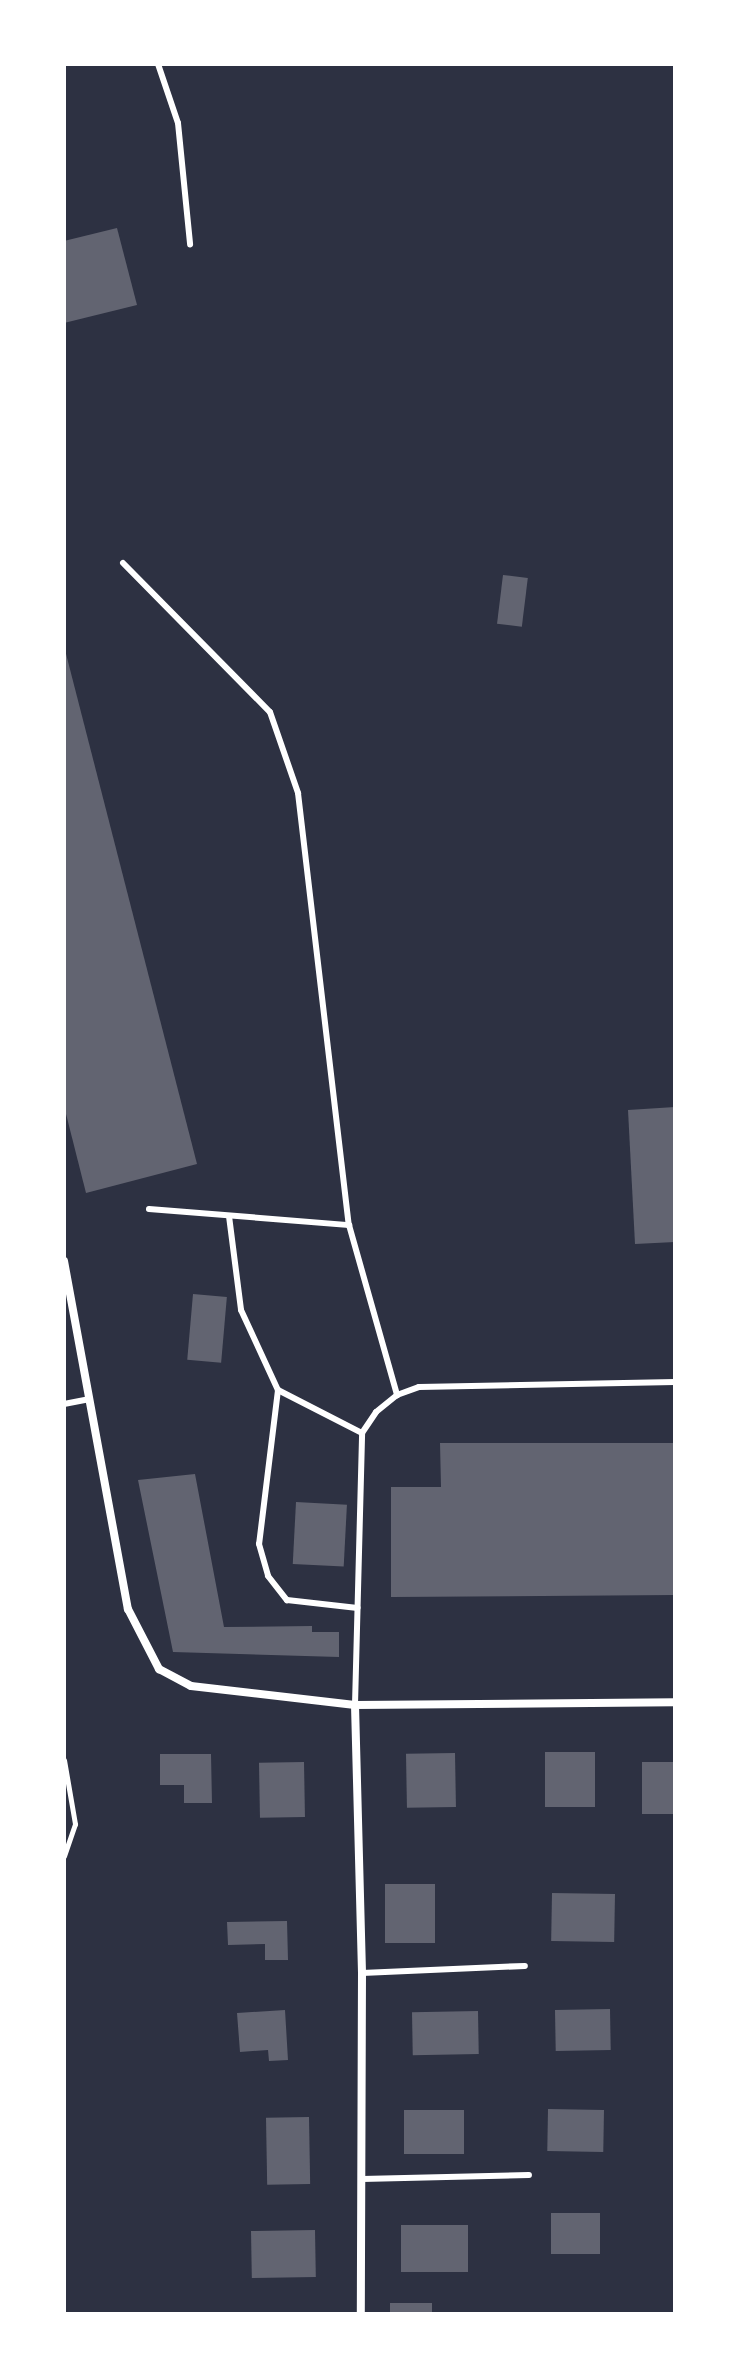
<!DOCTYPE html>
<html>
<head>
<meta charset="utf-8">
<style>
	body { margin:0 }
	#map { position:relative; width:739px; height:2378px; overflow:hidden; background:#2d3142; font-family:Lato,sans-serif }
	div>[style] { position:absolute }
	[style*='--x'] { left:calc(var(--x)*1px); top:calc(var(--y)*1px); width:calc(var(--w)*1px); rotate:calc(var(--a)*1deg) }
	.building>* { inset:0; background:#626471; transform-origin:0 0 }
	.path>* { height:5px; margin:-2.5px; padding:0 2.5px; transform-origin:2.5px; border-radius:2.5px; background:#fff }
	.service>* { height:6px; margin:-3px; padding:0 3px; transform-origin:3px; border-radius:3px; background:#fff }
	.minor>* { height:8px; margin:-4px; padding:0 4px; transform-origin:4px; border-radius:4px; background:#fff }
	span { translate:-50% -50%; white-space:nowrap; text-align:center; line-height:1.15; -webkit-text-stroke:8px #fff; paint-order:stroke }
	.frame { position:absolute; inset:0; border:66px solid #fff; pointer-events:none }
</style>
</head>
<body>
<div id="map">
	<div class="building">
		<i style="clip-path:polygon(117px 228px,137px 305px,64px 323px,64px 241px)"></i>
		<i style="left:503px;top:575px;width:25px;height:49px;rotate:7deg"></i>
		<i style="clip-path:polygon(64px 646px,197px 1164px,86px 1193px,64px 1106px)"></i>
		<i style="clip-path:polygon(675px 1107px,675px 1242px,635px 1244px,628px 1110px)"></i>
		<i style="left:193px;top:1294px;width:34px;height:66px;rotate:5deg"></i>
		<i style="clip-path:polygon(440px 1443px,674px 1443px,675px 1595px,391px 1597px,391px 1487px,441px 1487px)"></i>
		<i style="clip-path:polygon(195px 1474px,224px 1627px,312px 1626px,312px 1632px,339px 1632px,339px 1657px,173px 1652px,138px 1480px)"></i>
		<i style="left:296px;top:1502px;width:51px;height:62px;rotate:3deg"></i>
		<i style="left:545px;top:1752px;width:50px;height:55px"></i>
		<i style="left:455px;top:1753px;width:54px;height:49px;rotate:89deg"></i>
		<i style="clip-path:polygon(160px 1754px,211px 1754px,212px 1803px,184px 1803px,184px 1785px,160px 1785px)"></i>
		<i style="left:304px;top:1762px;width:55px;height:45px;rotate:89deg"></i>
		<i style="left:642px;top:1762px;width:33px;height:52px"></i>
		<i style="left:385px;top:1884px;width:50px;height:59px"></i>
		<i style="left:552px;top:1893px;width:63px;height:48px;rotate:1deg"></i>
		<i style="clip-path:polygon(287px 1921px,288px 1960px,265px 1960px,265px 1944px,228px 1945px,227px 1922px)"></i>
		<i style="left:610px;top:2009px;width:41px;height:55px;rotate:89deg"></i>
		<i style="clip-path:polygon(285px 2010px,288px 2060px,269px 2061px,268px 2050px,240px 2052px,237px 2013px)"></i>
		<i style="left:478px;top:2011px;width:43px;height:66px;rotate:89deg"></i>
		<i style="left:548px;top:2109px;width:56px;height:42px;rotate:1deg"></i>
		<i style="left:464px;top:2110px;width:44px;height:60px;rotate:90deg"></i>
		<i style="left:309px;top:2117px;width:67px;height:43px;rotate:89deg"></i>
		<i style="left:551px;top:2213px;width:49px;height:41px"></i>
		<i style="left:468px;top:2225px;width:47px;height:67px;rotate:90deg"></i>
		<i style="left:315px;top:2230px;width:47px;height:64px;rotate:89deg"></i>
		<i style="left:390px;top:2303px;width:42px;height:11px"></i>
	</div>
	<div class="path">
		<i style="--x:64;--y:1760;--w:65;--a:80.2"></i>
		<i style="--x:75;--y:1824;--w:34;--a:109"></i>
	</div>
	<div class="service">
		<i style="--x:158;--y:64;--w:62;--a:71.3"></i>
		<i style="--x:178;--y:123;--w:122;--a:84.3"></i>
		<i style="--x:123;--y:563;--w:209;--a:45.4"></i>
		<i style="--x:270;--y:712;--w:86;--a:70.9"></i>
		<i style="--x:298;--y:793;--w:435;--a:83.3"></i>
		<i style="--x:349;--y:1225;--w:177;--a:74.2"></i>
		<i style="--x:149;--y:1209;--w:201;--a:4.6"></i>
		<i style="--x:229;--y:1216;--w:95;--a:82.7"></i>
		<i style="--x:241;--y:1310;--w:88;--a:65.2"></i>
		<i style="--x:278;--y:1390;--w:94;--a:27.1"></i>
		<i style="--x:278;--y:1390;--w:155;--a:97"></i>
		<i style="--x:259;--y:1544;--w:33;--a:74"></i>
		<i style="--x:268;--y:1576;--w:31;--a:52"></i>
		<i style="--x:287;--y:1600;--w:71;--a:6.4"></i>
		<i style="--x:64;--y:1404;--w:25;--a:-11"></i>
		<i style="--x:355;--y:1705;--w:272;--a:-88.5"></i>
		<i style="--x:362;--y:1433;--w:25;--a:-56"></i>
		<i style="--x:376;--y:1412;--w:27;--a:-39"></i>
		<i style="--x:397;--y:1395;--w:23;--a:-20"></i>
		<i style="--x:419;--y:1387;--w:256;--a:-1.1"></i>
		<i style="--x:362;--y:1973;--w:163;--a:-2.5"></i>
		<i style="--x:362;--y:2179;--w:167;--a:-1.4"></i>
	</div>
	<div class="minor">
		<i style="--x:64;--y:1261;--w:354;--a:79.6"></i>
		<i style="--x:128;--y:1609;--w:68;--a:62.7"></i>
		<i style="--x:159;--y:1669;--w:36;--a:28"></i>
		<i style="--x:191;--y:1686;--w:165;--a:6.6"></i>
		<i style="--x:355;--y:1705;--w:320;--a:-0.5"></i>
		<i style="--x:355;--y:1705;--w:268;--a:88.5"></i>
		<i style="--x:362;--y:1973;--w:341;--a:90.2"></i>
	</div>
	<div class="frame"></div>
</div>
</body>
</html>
